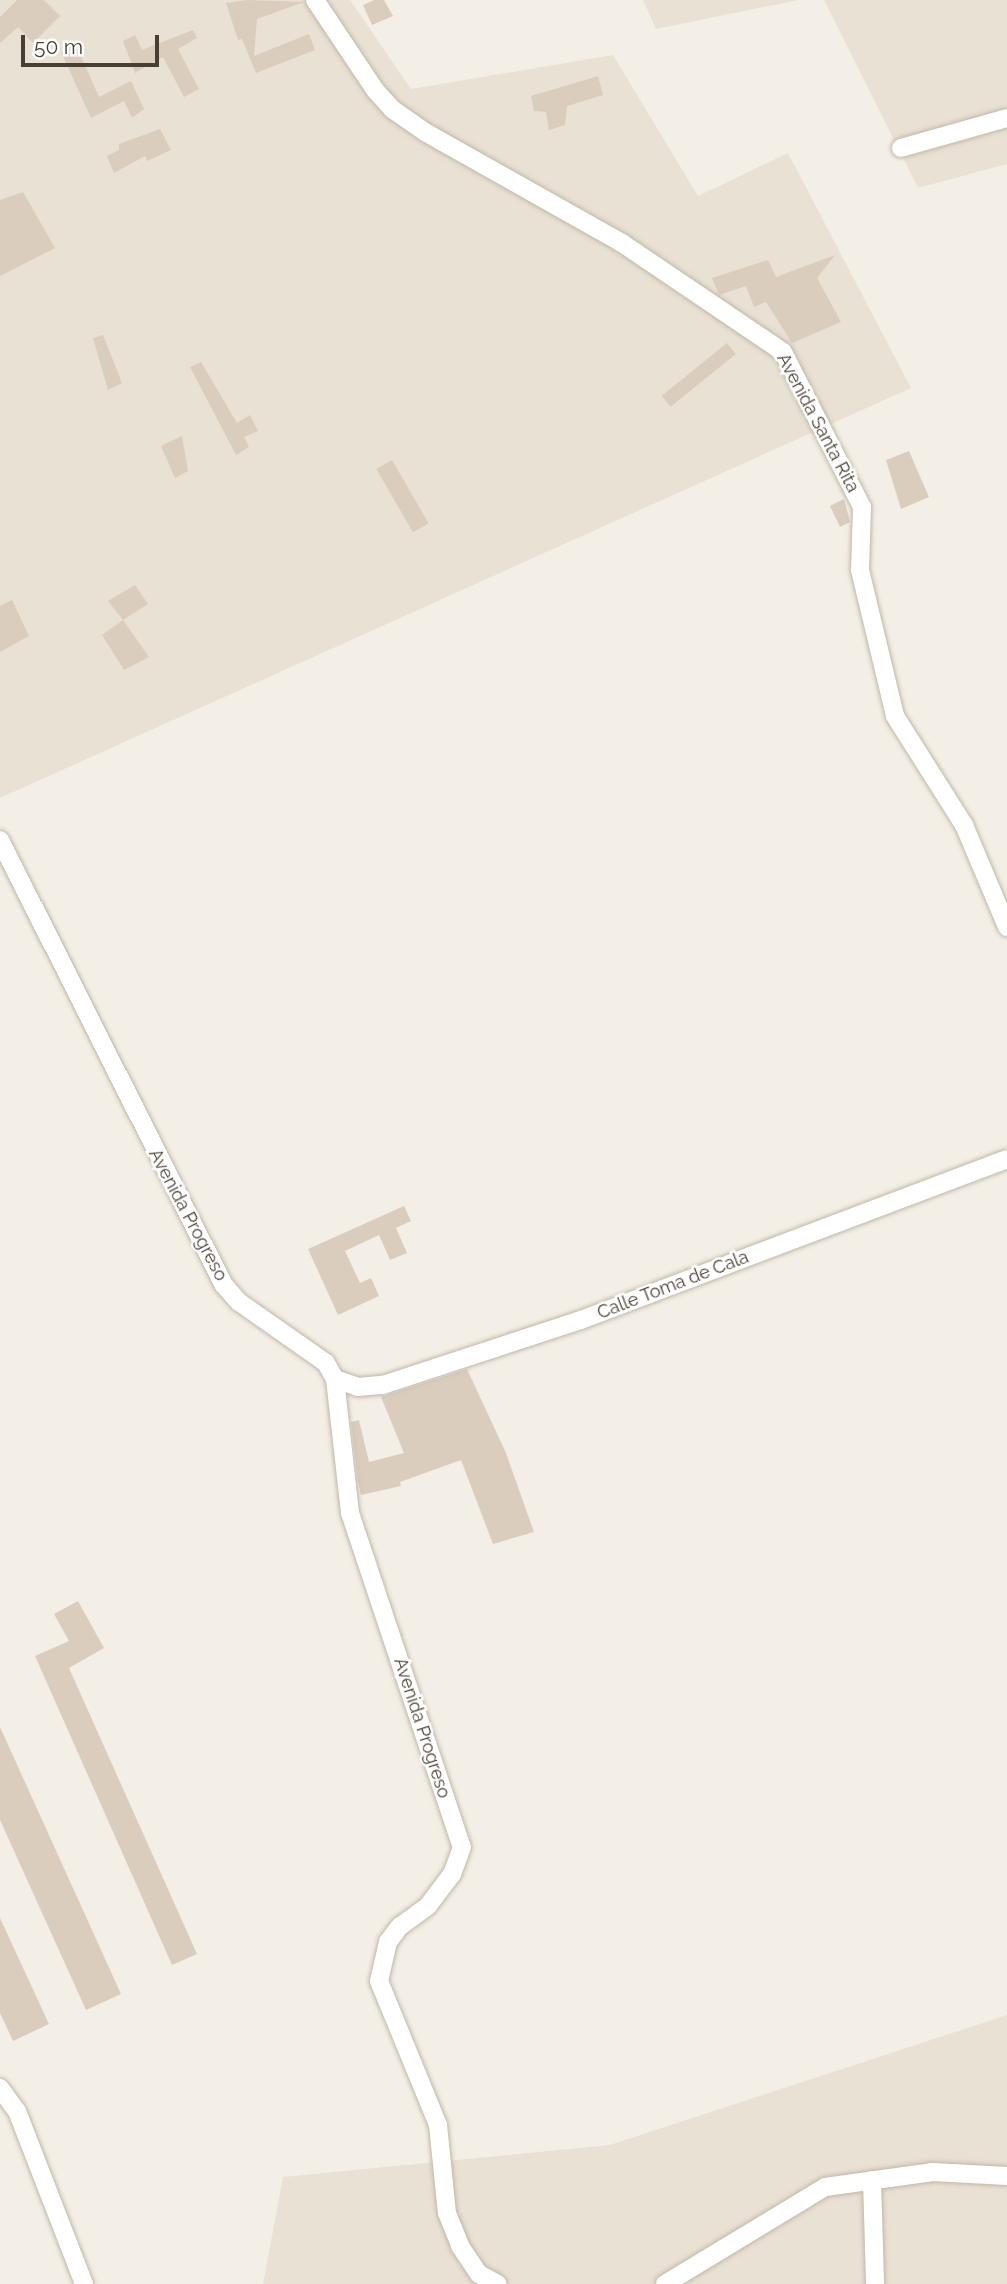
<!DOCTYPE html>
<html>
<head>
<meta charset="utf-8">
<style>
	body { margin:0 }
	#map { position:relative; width:1007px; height:2284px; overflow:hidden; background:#f4efe6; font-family:Raleway,sans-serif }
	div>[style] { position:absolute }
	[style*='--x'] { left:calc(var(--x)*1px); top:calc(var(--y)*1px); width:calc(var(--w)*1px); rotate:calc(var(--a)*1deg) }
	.residential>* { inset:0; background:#e9e1d3 }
	.building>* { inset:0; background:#dacdbd; transform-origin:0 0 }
	.roads { filter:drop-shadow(0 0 2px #c1b7a7) drop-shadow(0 0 2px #c1b7a7) }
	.minor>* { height:18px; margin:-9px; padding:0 9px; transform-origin:9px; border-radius:9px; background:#fff }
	span { translate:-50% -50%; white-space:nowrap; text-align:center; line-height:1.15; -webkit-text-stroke:5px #fff; paint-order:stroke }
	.street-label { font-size:18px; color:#483f34 }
	.scale { position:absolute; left:21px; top:35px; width:138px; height:32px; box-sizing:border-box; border:4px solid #483f34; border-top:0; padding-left:9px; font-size:21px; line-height:24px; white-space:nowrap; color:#483f34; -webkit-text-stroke:5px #fff; paint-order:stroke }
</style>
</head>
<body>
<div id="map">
	<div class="residential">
		<i style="clip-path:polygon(0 0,350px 0,411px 89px,613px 55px,698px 196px,788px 153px,911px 388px,0 798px)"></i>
		<i style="clip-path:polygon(643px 0,799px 0,656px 29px)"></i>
		<i style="clip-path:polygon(824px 0,1007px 0,1007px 164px,918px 188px)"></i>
		<i style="clip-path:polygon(1007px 2015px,1007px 2284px,263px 2284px,283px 2177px,610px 2145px)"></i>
	</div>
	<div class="building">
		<i style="clip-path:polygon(17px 0,44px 0,60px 16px,33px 43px,18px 27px,0 43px,0 17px)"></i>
		<i style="clip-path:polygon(247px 0,304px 2px,257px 19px,254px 56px,309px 34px,315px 50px,256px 73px,242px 39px,238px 40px,226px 3px)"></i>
		<i style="clip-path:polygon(374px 0,384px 0,393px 16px,372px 25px,363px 5px)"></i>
		<i style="clip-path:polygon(193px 30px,197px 38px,178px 49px,199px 89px,184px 97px,163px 57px,135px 73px,123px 41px,135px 35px,142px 50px)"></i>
		<i style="clip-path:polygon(76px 45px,99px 97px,131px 81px,144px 109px,132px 118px,124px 101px,91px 118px,61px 52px)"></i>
		<i style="clip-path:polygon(598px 76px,603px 95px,567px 106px,565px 125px,549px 130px,546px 112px,534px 111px,531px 96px)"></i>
		<i style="clip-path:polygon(160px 129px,171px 150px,147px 161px,145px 156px,114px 173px,107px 156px,119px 150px,119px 144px)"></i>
		<i style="clip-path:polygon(23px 192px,55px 248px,0 276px,0 200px)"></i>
		<i style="clip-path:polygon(835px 255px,817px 278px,841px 322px,792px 343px,766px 302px,754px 307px,746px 286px,719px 295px,712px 278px,768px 260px,776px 277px)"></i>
		<i style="clip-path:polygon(103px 335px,122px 383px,108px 390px,93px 338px)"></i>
		<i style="left:727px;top:343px;width:14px;height:84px;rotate:51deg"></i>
		<i style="clip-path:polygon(201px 362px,237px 423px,250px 415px,258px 431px,244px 437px,249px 447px,236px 455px,190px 367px)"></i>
		<i style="clip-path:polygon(182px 436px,188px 471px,175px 478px,161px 446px)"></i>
		<i style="clip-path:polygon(909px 451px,929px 497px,901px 509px,886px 460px)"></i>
		<i style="left:392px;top:460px;width:73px;height:18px;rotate:60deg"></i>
		<i style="clip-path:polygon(844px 499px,850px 522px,840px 527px,830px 506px)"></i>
		<i style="clip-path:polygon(135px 585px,148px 604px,123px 620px,108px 601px)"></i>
		<i style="clip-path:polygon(12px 600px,29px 636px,0 652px,0 606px)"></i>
		<i style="clip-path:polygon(123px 620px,149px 657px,124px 670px,102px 635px)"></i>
		<i style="clip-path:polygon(404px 1206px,411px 1221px,396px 1228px,407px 1253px,390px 1260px,379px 1235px,345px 1251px,360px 1283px,371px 1278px,379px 1296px,338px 1315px,308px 1249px)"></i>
		<i style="clip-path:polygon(467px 1369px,506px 1453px,534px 1532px,493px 1544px,461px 1460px,400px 1482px,401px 1486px,361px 1495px,358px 1482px,351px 1422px,359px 1420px,369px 1462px,404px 1453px,381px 1397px)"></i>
		<i style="clip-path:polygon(78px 1601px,104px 1648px,69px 1668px,197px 1954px,172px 1965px,35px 1656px,69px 1641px,54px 1614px)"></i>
		<i style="clip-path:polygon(0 1727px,121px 1994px,86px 2010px,0 1820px)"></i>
		<i style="clip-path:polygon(0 1918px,49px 2024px,13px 2041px,0 2013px)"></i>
	</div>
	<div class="roads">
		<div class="minor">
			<i style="--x:315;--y:0;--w:108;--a:56.3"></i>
			<i style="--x:375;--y:90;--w:25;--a:48"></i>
			<i style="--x:392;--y:109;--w:40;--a:34.9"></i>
			<i style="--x:425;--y:132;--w:226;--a:29.4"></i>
			<i style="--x:622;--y:243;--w:194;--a:34.1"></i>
			<i style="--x:783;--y:352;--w:174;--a:63"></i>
			<i style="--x:862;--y:507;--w:63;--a:91.8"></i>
			<i style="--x:860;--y:570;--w:150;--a:76.5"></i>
			<i style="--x:895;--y:716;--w:129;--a:57.7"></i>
			<i style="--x:964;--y:825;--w:111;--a:67.1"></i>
			<i style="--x:901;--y:148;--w:110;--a:-15.8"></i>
			<i style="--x:0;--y:840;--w:498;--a:63.3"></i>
			<i style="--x:224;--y:1285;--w:23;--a:49"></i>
			<i style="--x:239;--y:1302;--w:106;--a:35"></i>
			<i style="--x:326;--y:1363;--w:18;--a:61"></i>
			<i style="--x:335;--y:1379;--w:135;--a:83.6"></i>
			<i style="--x:350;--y:1513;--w:352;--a:71.5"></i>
			<i style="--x:462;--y:1847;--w:29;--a:110"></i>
			<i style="--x:452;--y:1874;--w:40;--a:127"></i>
			<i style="--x:428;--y:1906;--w:34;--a:144"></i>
			<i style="--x:400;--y:1926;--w:20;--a:127"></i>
			<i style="--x:388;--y:1942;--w:40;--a:103"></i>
			<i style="--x:379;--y:1981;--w:156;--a:67.7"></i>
			<i style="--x:438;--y:2125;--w:88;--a:84.2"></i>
			<i style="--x:447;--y:2213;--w:35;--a:68"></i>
			<i style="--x:460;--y:2246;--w:34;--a:56"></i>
			<i style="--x:479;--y:2274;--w:21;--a:28"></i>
			<i style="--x:335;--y:1379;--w:24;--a:19"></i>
			<i style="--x:358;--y:1387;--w:25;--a:-5"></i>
			<i style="--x:383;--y:1385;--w:208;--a:-18.2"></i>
			<i style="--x:581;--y:1320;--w:455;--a:-20.7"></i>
			<i style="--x:0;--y:2088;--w:29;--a:54"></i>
			<i style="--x:17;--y:2111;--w:186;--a:68.8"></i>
			<i style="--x:872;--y:2180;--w:104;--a:88.3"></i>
			<i style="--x:665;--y:2284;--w:187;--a:-31.2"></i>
			<i style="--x:825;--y:2187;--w:109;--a:-7.9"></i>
			<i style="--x:933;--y:2172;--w:74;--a:3.1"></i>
		</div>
	</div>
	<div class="street-label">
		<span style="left:818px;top:423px;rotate:62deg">Avenida Santa Rita</span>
		<span style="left:188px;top:1215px;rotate:62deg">Avenida Progreso</span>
		<span style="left:673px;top:1285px;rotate:-21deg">Calle Toma de Cala</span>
		<span style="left:422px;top:1728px;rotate:72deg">Avenida Progreso</span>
	</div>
	<div class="scale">50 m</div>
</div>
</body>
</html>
